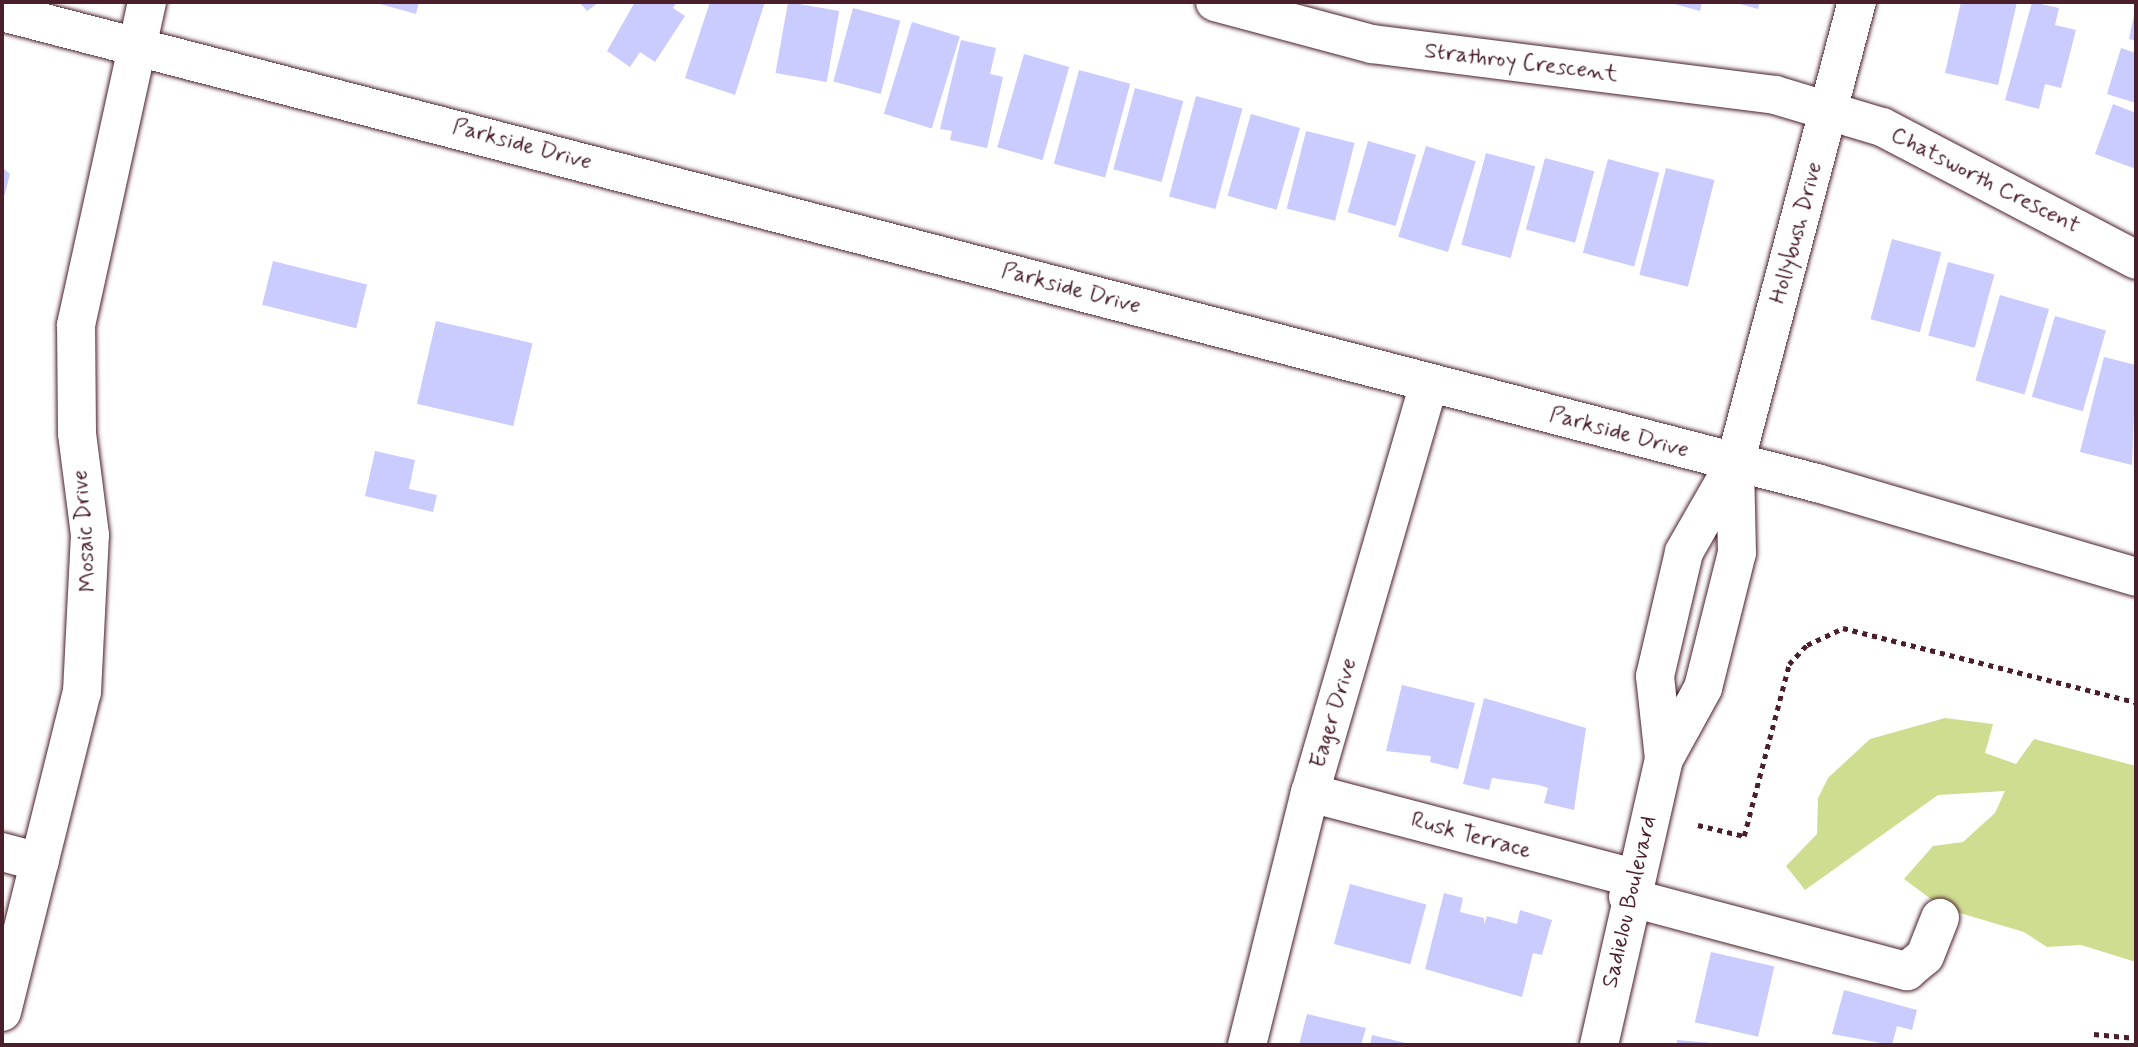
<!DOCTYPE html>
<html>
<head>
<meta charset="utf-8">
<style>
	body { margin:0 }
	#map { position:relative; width:2138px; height:1047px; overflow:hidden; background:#fff; font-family:Mynerve,sans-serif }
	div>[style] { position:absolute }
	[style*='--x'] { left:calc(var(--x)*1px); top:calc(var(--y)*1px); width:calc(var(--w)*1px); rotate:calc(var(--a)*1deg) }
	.green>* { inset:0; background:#cfdd90 }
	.building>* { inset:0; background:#cacbfe; transform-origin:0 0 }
	.path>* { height:4.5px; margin-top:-2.25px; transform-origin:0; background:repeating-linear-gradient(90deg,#4a1f2b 0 5px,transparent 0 10px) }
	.roads { filter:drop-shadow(0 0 2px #4a1f2b) drop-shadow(0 0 2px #4a1f2b) }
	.minor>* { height:38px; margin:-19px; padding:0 19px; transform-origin:19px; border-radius:19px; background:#fff }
	.major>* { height:38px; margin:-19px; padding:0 19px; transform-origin:19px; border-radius:19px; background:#fff }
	span { translate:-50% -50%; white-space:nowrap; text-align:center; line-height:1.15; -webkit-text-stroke:5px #fff; paint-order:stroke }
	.street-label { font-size:23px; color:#4a1f2b }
	.frame { position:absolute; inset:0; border:4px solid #4a1f2b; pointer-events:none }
</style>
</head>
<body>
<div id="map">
	<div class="green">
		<i style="clip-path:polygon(1945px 718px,1993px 724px,1985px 753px,2016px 764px,2034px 739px,2136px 766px,2136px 962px,2081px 945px,2047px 947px,2024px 932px,1943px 908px,1904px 879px,1933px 846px,1963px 842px,1995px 813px,2005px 791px,1938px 795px,1805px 890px,1786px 866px,1817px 834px,1818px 798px,1828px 778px,1870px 739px)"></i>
	</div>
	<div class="building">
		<i style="clip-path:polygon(373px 2px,419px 2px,416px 14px)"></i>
		<i style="clip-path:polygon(579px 2px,599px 2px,587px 11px)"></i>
		<i style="clip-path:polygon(635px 2px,677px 2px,673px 8px,685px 16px,655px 62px,640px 52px,630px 67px,607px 51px)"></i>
		<i style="clip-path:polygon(710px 2px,765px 2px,735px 95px,685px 78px)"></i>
		<i style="left:788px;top:2px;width:52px;height:72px;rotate:10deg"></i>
		<i style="clip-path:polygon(1667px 2px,1702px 2px,1700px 11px)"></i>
		<i style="clip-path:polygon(1733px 2px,1760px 2px,1758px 9px)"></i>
		<i style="clip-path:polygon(1961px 2px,2017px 2px,1998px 85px,1945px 73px)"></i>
		<i style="clip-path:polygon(2032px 2px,2059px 8px,2055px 25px,2076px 30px,2061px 88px,2045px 84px,2039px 109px,2005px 100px)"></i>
		<i style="left:853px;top:8px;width:49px;height:76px;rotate:15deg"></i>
		<i style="clip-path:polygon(2135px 10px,2136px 10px,2136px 41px,2129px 39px)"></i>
		<i style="left:912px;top:22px;width:50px;height:96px;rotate:17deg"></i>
		<i style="clip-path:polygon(961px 40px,996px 48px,990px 74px,1003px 77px,987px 148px,950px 140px,952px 131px,940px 129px)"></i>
		<i style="clip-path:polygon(2121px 48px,2136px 53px,2136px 103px,2107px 94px)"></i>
		<i style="left:1024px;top:54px;width:47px;height:97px;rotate:16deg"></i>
		<i style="left:1079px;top:70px;width:53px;height:97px;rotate:15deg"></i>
		<i style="left:1135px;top:88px;width:50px;height:84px;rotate:15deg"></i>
		<i style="left:1196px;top:96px;width:48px;height:104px;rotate:15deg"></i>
		<i style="clip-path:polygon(2113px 104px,2136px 113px,2136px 169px,2095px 154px)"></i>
		<i style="left:1251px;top:114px;width:51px;height:85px;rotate:16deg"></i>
		<i style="left:1306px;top:131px;width:50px;height:80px;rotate:14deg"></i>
		<i style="left:1368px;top:141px;width:50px;height:74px;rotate:16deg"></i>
		<i style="left:1426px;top:146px;width:52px;height:95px;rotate:17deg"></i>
		<i style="left:1486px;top:153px;width:51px;height:95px;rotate:15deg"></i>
		<i style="left:1545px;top:158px;width:51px;height:74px;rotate:15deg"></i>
		<i style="left:1608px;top:159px;width:53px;height:97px;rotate:15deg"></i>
		<i style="clip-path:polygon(2px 167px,10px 174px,3px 201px,2px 201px)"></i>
		<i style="left:1666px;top:168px;width:50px;height:110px;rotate:14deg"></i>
		<i style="left:1892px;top:239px;width:51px;height:83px;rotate:15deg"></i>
		<i style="left:273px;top:261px;width:97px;height:45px;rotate:14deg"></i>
		<i style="left:1948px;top:262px;width:48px;height:76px;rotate:15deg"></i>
		<i style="left:2000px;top:295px;width:51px;height:89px;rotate:16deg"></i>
		<i style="left:2055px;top:316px;width:53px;height:84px;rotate:16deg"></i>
		<i style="left:436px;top:321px;width:99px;height:85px;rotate:13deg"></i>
		<i style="clip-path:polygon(2104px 357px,2136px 365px,2132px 465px,2080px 452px)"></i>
		<i style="clip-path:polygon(375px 451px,415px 460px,409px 489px,437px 495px,433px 512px,365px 496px)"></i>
		<i style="clip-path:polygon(1402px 685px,1475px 703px,1458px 769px,1430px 762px,1431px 756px,1386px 751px)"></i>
		<i style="clip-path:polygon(1484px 698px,1586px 728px,1574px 810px,1544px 803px,1548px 788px,1539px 785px,1492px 778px,1489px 790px,1463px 784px)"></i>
		<i style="left:1350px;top:884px;width:79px;height:62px;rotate:15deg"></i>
		<i style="clip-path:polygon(1444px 893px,1463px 898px,1460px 912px,1484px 918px,1484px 925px,1487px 916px,1517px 924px,1520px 910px,1552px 920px,1542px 955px,1533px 953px,1522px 997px,1425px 969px)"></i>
		<i style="left:1711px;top:952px;width:65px;height:72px;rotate:13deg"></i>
		<i style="clip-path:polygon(1844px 990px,1917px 1010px,1912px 1030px,1897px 1026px,1892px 1045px,1832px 1034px)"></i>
		<i style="clip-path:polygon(1307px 1014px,1366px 1028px,1361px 1045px,1299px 1045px)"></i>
		<i style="clip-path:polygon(1372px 1035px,1410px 1044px,1410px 1045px,1370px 1045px)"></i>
		<i style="clip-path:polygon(1677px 1040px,1712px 1043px,1711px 1045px,1677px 1045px)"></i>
	</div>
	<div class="path">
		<i style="--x:1698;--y:825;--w:47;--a:13.4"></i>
		<i style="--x:1744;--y:836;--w:178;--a:-75.3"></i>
		<i style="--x:1789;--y:664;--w:26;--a:-47"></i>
		<i style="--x:1807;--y:645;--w:40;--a:-25"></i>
		<i style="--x:1843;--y:628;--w:302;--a:14.2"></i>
		<i style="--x:2094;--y:1034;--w:42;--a:5.4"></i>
	</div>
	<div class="roads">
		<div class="minor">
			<i style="--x:1215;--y:2;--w:163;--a:15"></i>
			<i style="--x:1372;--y:44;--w:406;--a:7.2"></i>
			<i style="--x:1775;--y:95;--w:112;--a:16.7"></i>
			<i style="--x:1882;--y:127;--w:287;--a:27.6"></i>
			<i style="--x:1664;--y:759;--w:83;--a:-96.2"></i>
			<i style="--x:1655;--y:676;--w:127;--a:-76.8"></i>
			<i style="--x:1684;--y:552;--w:103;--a:-60.2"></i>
			<i style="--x:1735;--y:463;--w:477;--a:-75.2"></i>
			<i style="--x:1310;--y:793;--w:334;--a:14.7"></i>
			<i style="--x:2;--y:852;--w:39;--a:15"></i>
			<i style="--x:1628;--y:897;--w:289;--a:14.9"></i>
			<i style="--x:1907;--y:971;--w:23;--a:-40"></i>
			<i style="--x:1925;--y:956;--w:41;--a:-68.5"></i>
			<i style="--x:2;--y:1012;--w:330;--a:-76"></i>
			<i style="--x:82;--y:692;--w:157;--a:-87.1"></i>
			<i style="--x:90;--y:535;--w:103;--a:-97.3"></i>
			<i style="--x:77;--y:433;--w:108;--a:-90.5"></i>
			<i style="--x:76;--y:325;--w:331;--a:-77.6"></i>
			<i style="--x:1247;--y:1045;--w:260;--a:-76"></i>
			<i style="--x:1310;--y:793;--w:427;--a:-73.8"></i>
			<i style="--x:1599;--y:1045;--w:293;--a:-77.2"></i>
			<i style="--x:1664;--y:759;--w:81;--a:-61.2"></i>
			<i style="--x:1703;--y:688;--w:139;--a:-75.9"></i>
			<i style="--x:1737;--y:553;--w:90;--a:-91.3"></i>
		</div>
		<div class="major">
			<i style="--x:2;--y:12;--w:1875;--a:14.55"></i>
			<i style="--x:1817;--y:483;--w:333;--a:16.4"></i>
		</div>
	</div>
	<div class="street-label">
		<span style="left:1521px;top:63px;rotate:7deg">Strathroy Crescent</span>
		<span style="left:522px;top:145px;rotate:15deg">Parkside Drive</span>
		<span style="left:1985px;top:181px;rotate:27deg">Chatsworth Crescent</span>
		<span style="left:1797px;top:233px;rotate:-75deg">Hollybush Drive</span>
		<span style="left:1071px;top:289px;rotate:15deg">Parkside Drive</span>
		<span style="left:1619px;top:433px;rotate:15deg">Parkside Drive</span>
		<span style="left:85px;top:531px;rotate:-94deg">Mosaic Drive</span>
		<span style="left:1334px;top:713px;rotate:-73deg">Eager Drive</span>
		<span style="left:1471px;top:836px;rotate:15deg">Rusk Terrace</span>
		<span style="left:1630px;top:902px;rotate:-77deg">Sadielou Boulevard</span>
	</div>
	<div class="frame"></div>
</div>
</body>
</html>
